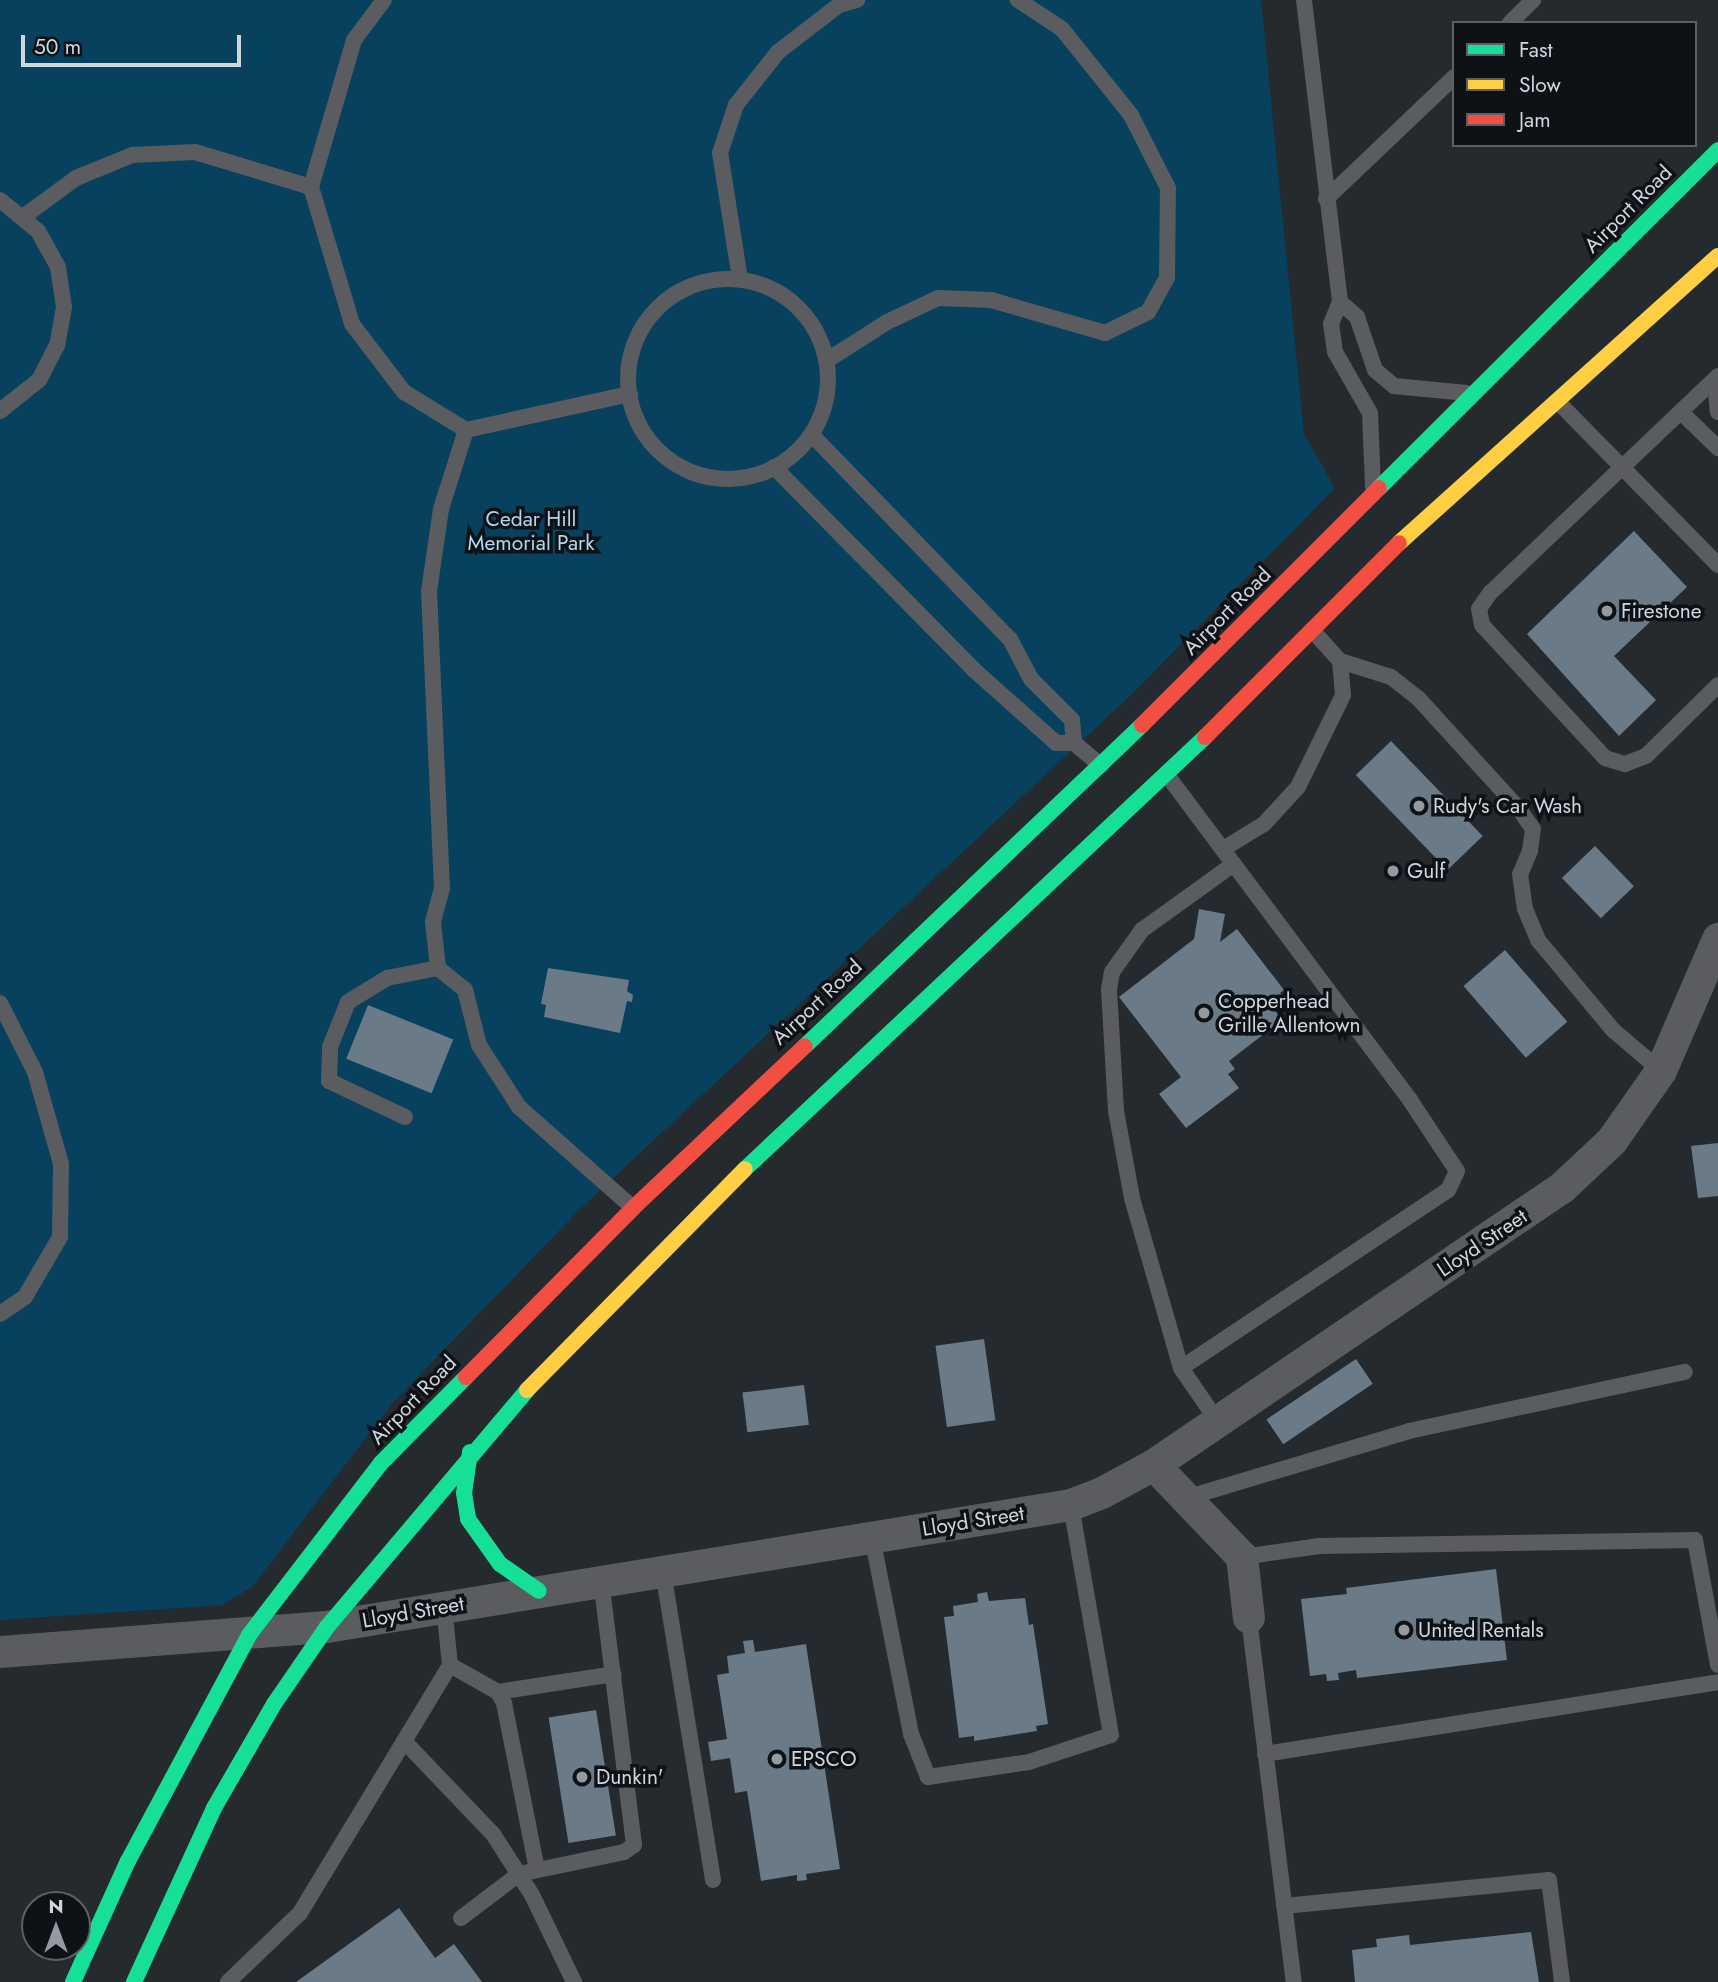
<!DOCTYPE html>
<html>
<head>
<meta charset="utf-8">
<style>
	body { margin:0 }
	#map { position:relative; width:1718px; height:1982px; overflow:hidden; background:#242a2e; font-family:Jost,sans-serif }
	div>[style] { position:absolute }
	[style*='--x'] { left:calc(var(--x)*1px); top:calc(var(--y)*1px); width:calc(var(--w)*1px); rotate:calc(var(--a)*1deg) }
	.green>* { inset:0; background:#07415e }
	.building>* { inset:0; background:#6a7b87; transform-origin:0 0 }
	.lane>* { height:16px; margin:-8px; padding:0 8px; transform-origin:8px; border-radius:8px; background:#5a5c5f }
	.lane>.ring { margin:-8px; padding:0; box-sizing:content-box; background:none; border:16px solid #5a5c5f; border-radius:50% }
	.street>* { height:32px; margin:-16px; padding:0 16px; transform-origin:16px; border-radius:16px; background:#5a5c5f }
	.fast>* { height:16px; margin:-8px; padding:0 8px; transform-origin:8px; border-radius:8px; background:#16e098 }
	.slow>* { height:16px; margin:-8px; padding:0 8px; transform-origin:8px; border-radius:8px; background:#ffcf43 }
	.jam>* { height:16px; margin:-8px; padding:0 8px; transform-origin:8px; border-radius:8px; background:#f24e42 }
	.dots>* { width:19px; height:19px; translate:-50% -50%; box-sizing:border-box; border:4px solid #0e1216; border-radius:50% }
	span { translate:-50% -50%; white-space:nowrap; text-align:center; line-height:1.15; -webkit-text-stroke:7px #0e1216; paint-order:stroke }
	.street-label { font-size:21px; color:#d0d7dc }
	.park-label { font-size:21px; color:#b0d6f0 }
	.poi-label { font-size:21px; color:#d0d7dc }
	.left { translate:0 -50%; text-align:left }
	.legend { position:absolute; left:1452px; top:21px; width:245px; height:126px; box-sizing:border-box; background:#0e1216; border:2px solid #5c6165; margin:0; padding:9px 12px; list-style:none; font-size:21px; color:#d0d7dc }
	.legend li { display:flex; align-items:center; gap:14px; height:35px }
	.legend b { width:35px; border:2px solid #5c6165 }
	.north { position:absolute; left:21px; top:1891px; width:70px; height:70px; box-sizing:border-box; background:#0e1216; border:2px solid #5c6165; border-radius:50%; rotate:0deg; font-size:19px; font-weight:700; line-height:28px; text-align:center; color:#d0d7dc }
	.north::after { content:''; display:block; margin:auto; width:24px; height:32px; background:#949a9f; clip-path:polygon(50% 0,100% 100%,50% 72%,0 100%) }
	.scale { position:absolute; left:21px; top:35px; width:220px; height:32px; box-sizing:border-box; border:4px solid #d0d7dc; border-top:0; padding-left:9px; font-size:21px; line-height:24px; white-space:nowrap; color:#d0d7dc; -webkit-text-stroke:5px #0e1216; paint-order:stroke }
</style>
</head>
<body>
<div id="map">
	<div class="green">
		<i style="clip-path:polygon(0 0,1261px 0,1304px 434px,1335px 488px,1130px 696px,579px 1210px,391px 1405px,252px 1587px,222px 1605px,0 1620px)"></i>
	</div>
	<div class="building">
		<i style="clip-path:polygon(1634px 531px,1687px 587px,1614px 656px,1656px 700px,1619px 736px,1527px 634px)"></i>
		<i style="left:1391px;top:741px;width:132px;height:49px;rotate:46deg"></i>
		<i style="left:1595px;top:846px;width:56px;height:46px;rotate:46deg"></i>
		<i style="clip-path:polygon(1199px 909px,1225px 914px,1220px 942px,1237px 929px,1284px 990px,1280px 993px,1284px 997px,1272px 1007px,1282px 1020px,1229px 1061px,1235px 1069px,1228px 1074px,1239px 1088px,1186px 1128px,1159px 1094px,1181px 1077px,1119px 997px,1194px 939px)"></i>
		<i style="left:1505px;top:950px;width:95px;height:55px;rotate:49deg"></i>
		<i style="clip-path:polygon(548px 968px,629px 980px,627px 991px,633px 995px,632px 1002px,627px 1001px,620px 1033px,544px 1017px,546px 1005px,541px 1004px)"></i>
		<i style="left:368px;top:1005px;width:92px;height:58px;rotate:22deg"></i>
		<i style="clip-path:polygon(1718px 1143px,1718px 1196px,1698px 1198px,1691px 1146px)"></i>
		<i style="left:984px;top:1339px;width:82px;height:49px;rotate:82deg"></i>
		<i style="left:1356px;top:1359px;width:30px;height:108px;rotate:56deg"></i>
		<i style="left:804px;top:1385px;width:40px;height:62px;rotate:83deg"></i>
		<i style="clip-path:polygon(1496px 1569px,1507px 1660px,1357px 1678px,1356px 1670px,1338px 1673px,1339px 1680px,1327px 1681px,1326px 1674px,1310px 1676px,1301px 1599px,1347px 1594px,1346px 1588px)"></i>
		<i style="clip-path:polygon(987px 1592px,989px 1601px,1025px 1598px,1029px 1625px,1033px 1624px,1048px 1724px,1036px 1726px,1037px 1731px,974px 1741px,974px 1736px,959px 1738px,944px 1617px,954px 1616px,953px 1606px,978px 1602px,977px 1594px)"></i>
		<i style="clip-path:polygon(753px 1640px,755px 1652px,806px 1644px,840px 1869px,806px 1874px,807px 1880px,797px 1881px,797px 1875px,761px 1881px,747px 1791px,735px 1793px,730px 1758px,711px 1761px,708px 1742px,727px 1739px,717px 1675px,729px 1673px,727px 1656px,745px 1653px,743px 1641px)"></i>
		<i style="left:596px;top:1710px;width:127px;height:48px;rotate:81deg"></i>
		<i style="clip-path:polygon(399px 1908px,435px 1958px,454px 1944px,482px 1982px,296px 1982px)"></i>
		<i style="clip-path:polygon(1531px 1932px,1539px 1982px,1355px 1982px,1352px 1950px,1377px 1947px,1376px 1939px,1409px 1935px,1410px 1945px)"></i>
	</div>
	<div class="lane">
		<i style="--x:384;--y:0;--w:50;--a:126.9"></i>
		<i style="--x:354;--y:40;--w:153;--a:106.3"></i>
		<i style="--x:311;--y:187;--w:143;--a:73.3"></i>
		<i style="--x:352;--y:324;--w:86;--a:52.6"></i>
		<i style="--x:404;--y:392;--w:73;--a:31.5"></i>
		<i style="--x:466;--y:430;--w:168;--a:-12.4"></i>
		<i style="--x:1304;--y:0;--w:304;--a:83.2"></i>
		<i style="--x:1510;--y:23;--w:33;--a:-45"></i>
		<i style="--x:1326;--y:199;--w:177;--a:-43.6"></i>
		<i style="--x:0;--y:200;--w:49;--a:39.2"></i>
		<i style="--x:38;--y:231;--w:41;--a:60.9"></i>
		<i style="--x:58;--y:267;--w:40;--a:81.5"></i>
		<i style="--x:64;--y:307;--w:39;--a:100"></i>
		<i style="--x:57;--y:345;--w:39;--a:117"></i>
		<i style="--x:39;--y:380;--w:50;--a:141.5"></i>
		<i style="--x:23;--y:217;--w:66;--a:-36.3"></i>
		<i style="--x:76;--y:178;--w:61;--a:-22.3"></i>
		<i style="--x:132;--y:155;--w:63;--a:-2.7"></i>
		<i style="--x:195;--y:152;--w:121;--a:16.8"></i>
		<i style="--x:740;--y:279;--w:128;--a:-99"></i>
		<i style="--x:720;--y:153;--w:51;--a:-71.6"></i>
		<i style="--x:736;--y:105;--w:68;--a:-51.6"></i>
		<i style="--x:778;--y:52;--w:77;--a:-37.6"></i>
		<i style="--x:839;--y:5;--w:19;--a:-16"></i>
		<i class="ring" style="left:628px;top:279px;width:184px;height:184px"></i>
		<i style="--x:826;--y:361;--w:72;--a:-32.6"></i>
		<i style="--x:887;--y:322;--w:56;--a:-25.2"></i>
		<i style="--x:938;--y:298;--w:53;--a:2.2"></i>
		<i style="--x:991;--y:300;--w:119;--a:16.1"></i>
		<i style="--x:1105;--y:333;--w:48;--a:-26"></i>
		<i style="--x:1148;--y:312;--w:39;--a:-61"></i>
		<i style="--x:1167;--y:278;--w:90;--a:-89.4"></i>
		<i style="--x:1168;--y:188;--w:82;--a:-116.9"></i>
		<i style="--x:1131;--y:115;--w:110;--a:-128.7"></i>
		<i style="--x:1062;--y:29;--w:53;--a:-146.6"></i>
		<i style="--x:1718;--y:376;--w:315;--a:136.4"></i>
		<i style="--x:1490;--y:593;--w:19;--a:125"></i>
		<i style="--x:1479;--y:609;--w:16;--a:79"></i>
		<i style="--x:1482;--y:625;--w:181;--a:47.2"></i>
		<i style="--x:1605;--y:758;--w:21;--a:17"></i>
		<i style="--x:1625;--y:764;--w:22;--a:-21"></i>
		<i style="--x:1646;--y:756;--w:101;--a:-44.6"></i>
		<i style="--x:1715;--y:380;--w:32;--a:85"></i>
		<i style="--x:1557;--y:401;--w:230;--a:45.5"></i>
		<i style="--x:1681;--y:412;--w:52;--a:44.2"></i>
		<i style="--x:466;--y:430;--w:83;--a:107.6"></i>
		<i style="--x:441;--y:509;--w:83;--a:98.3"></i>
		<i style="--x:429;--y:591;--w:297;--a:87.5"></i>
		<i style="--x:442;--y:888;--w:35;--a:105"></i>
		<i style="--x:433;--y:922;--w:46;--a:83.8"></i>
		<i style="--x:438;--y:968;--w:35;--a:39"></i>
		<i style="--x:465;--y:990;--w:57;--a:75.7"></i>
		<i style="--x:479;--y:1045;--w:74;--a:57.2"></i>
		<i style="--x:519;--y:1107;--w:152;--a:41.5"></i>
		<i style="--x:812;--y:435;--w:284;--a:45.9"></i>
		<i style="--x:1010;--y:639;--w:45;--a:62.3"></i>
		<i style="--x:1031;--y:679;--w:58;--a:45"></i>
		<i style="--x:1072;--y:720;--w:23;--a:85"></i>
		<i style="--x:774;--y:467;--w:284;--a:45.4"></i>
		<i style="--x:973;--y:669;--w:111;--a:41.7"></i>
		<i style="--x:1056;--y:743;--w:18;--a:0"></i>
		<i style="--x:1074;--y:743;--w:35;--a:40"></i>
		<i style="--x:1373;--y:487;--w:74;--a:-92.3"></i>
		<i style="--x:1370;--y:413;--w:70;--a:-119.8"></i>
		<i style="--x:1335;--y:352;--w:28;--a:-98"></i>
		<i style="--x:1331;--y:324;--w:24;--a:-68"></i>
		<i style="--x:1340;--y:302;--w:23;--a:41"></i>
		<i style="--x:1357;--y:317;--w:56;--a:71.2"></i>
		<i style="--x:1375;--y:370;--w:25;--a:40"></i>
		<i style="--x:1394;--y:386;--w:73;--a:5.5"></i>
		<i style="--x:1340;--y:661;--w:53;--a:17.4"></i>
		<i style="--x:1391;--y:677;--w:34;--a:38"></i>
		<i style="--x:1418;--y:698;--w:150;--a:47.7"></i>
		<i style="--x:1519;--y:809;--w:24;--a:55"></i>
		<i style="--x:1533;--y:829;--w:22;--a:98"></i>
		<i style="--x:1530;--y:851;--w:25;--a:113"></i>
		<i style="--x:1520;--y:874;--w:35;--a:82"></i>
		<i style="--x:1525;--y:909;--w:34;--a:67"></i>
		<i style="--x:1538;--y:940;--w:117;--a:50.2"></i>
		<i style="--x:1613;--y:1030;--w:63;--a:40.5"></i>
		<i style="--x:1167;--y:775;--w:406;--a:53.2"></i>
		<i style="--x:1410;--y:1100;--w:85;--a:56.5"></i>
		<i style="--x:1457;--y:1171;--w:21;--a:115"></i>
		<i style="--x:1448;--y:1190;--w:321;--a:146.3"></i>
		<i style="--x:1223;--y:849;--w:48;--a:-31.4"></i>
		<i style="--x:1264;--y:824;--w:50;--a:-47.4"></i>
		<i style="--x:1298;--y:787;--w:102;--a:-63.9"></i>
		<i style="--x:1343;--y:695;--w:34;--a:-95"></i>
		<i style="--x:1340;--y:661;--w:42;--a:-132.1"></i>
		<i style="--x:0;--y:1003;--w:77;--a:63.1"></i>
		<i style="--x:35;--y:1072;--w:96;--a:74.2"></i>
		<i style="--x:61;--y:1164;--w:73;--a:90.8"></i>
		<i style="--x:60;--y:1237;--w:69;--a:120.3"></i>
		<i style="--x:25;--y:1297;--w:30;--a:146"></i>
		<i style="--x:405;--y:1117;--w:84;--a:-154.7"></i>
		<i style="--x:329;--y:1081;--w:34;--a:-88"></i>
		<i style="--x:330;--y:1047;--w:48;--a:-68.2"></i>
		<i style="--x:348;--y:1002;--w:46;--a:-31.6"></i>
		<i style="--x:387;--y:978;--w:52;--a:-11.1"></i>
		<i style="--x:1218;--y:1422;--w:65;--a:-124.4"></i>
		<i style="--x:1181;--y:1368;--w:177;--a:-106.1"></i>
		<i style="--x:1132;--y:1198;--w:88;--a:-100.4"></i>
		<i style="--x:1116;--y:1111;--w:122;--a:-93.3"></i>
		<i style="--x:1109;--y:989;--w:17;--a:-80"></i>
		<i style="--x:1112;--y:972;--w:52;--a:-54.5"></i>
		<i style="--x:1142;--y:930;--w:113;--a:-35.7"></i>
		<i style="--x:1186;--y:1498;--w:233;--a:-16.7"></i>
		<i style="--x:1409;--y:1431;--w:282;--a:-12.1"></i>
		<i style="--x:872;--y:1537;--w:201;--a:78.8"></i>
		<i style="--x:911;--y:1734;--w:46;--a:68.4"></i>
		<i style="--x:928;--y:1777;--w:102;--a:-8.4"></i>
		<i style="--x:1029;--y:1762;--w:86;--a:-18.2"></i>
		<i style="--x:1111;--y:1735;--w:233;--a:-99.9"></i>
		<i style="--x:1242;--y:1557;--w:78;--a:-8.1"></i>
		<i style="--x:1319;--y:1546;--w:376;--a:-0.9"></i>
		<i style="--x:1695;--y:1540;--w:127;--a:79.6"></i>
		<i style="--x:663;--y:1571;--w:313;--a:80.8"></i>
		<i style="--x:1249;--y:1618;--w:367;--a:83"></i>
		<i style="--x:450;--y:1665;--w:55;--a:29.4"></i>
		<i style="--x:498;--y:1692;--w:13;--a:61"></i>
		<i style="--x:504;--y:1703;--w:170;--a:78.8"></i>
		<i style="--x:498;--y:1692;--w:117;--a:-8.8"></i>
		<i style="--x:404;--y:1741;--w:129;--a:46.3"></i>
		<i style="--x:493;--y:1834;--w:72;--a:57.4"></i>
		<i style="--x:532;--y:1895;--w:97;--a:64.2"></i>
		<i style="--x:1265;--y:1754;--w:459;--a:-9"></i>
		<i style="--x:1284;--y:1906;--w:266;--a:-5.6"></i>
		<i style="--x:1549;--y:1880;--w:103;--a:82.7"></i>
		<i style="--x:461;--y:1918;--w:73;--a:-37.2"></i>
		<i style="--x:519;--y:1874;--w:107;--a:-11.8"></i>
		<i style="--x:624;--y:1852;--w:12;--a:-35"></i>
		<i style="--x:634;--y:1845;--w:266;--a:-97.1"></i>
		<i style="--x:228;--y:1982;--w:100;--a:-43.8"></i>
		<i style="--x:300;--y:1913;--w:290;--a:-58.8"></i>
		<i style="--x:450;--y:1665;--w:59;--a:-95.8"></i>
	</div>
	<div class="street">
		<i style="--x:1154;--y:1465;--w:127;--a:46.3"></i>
		<i style="--x:1242;--y:1557;--w:61;--a:83.5"></i>
		<i style="--x:0;--y:1652;--w:328;--a:-4.4"></i>
		<i style="--x:327;--y:1627;--w:754;--a:-9.31"></i>
		<i style="--x:1071;--y:1505;--w:33;--a:-21"></i>
		<i style="--x:1102;--y:1493;--w:59;--a:-28.3"></i>
		<i style="--x:1154;--y:1465;--w:493;--a:-34.2"></i>
		<i style="--x:1562;--y:1188;--w:69;--a:-43.2"></i>
		<i style="--x:1612;--y:1141;--w:85;--a:-55"></i>
		<i style="--x:1661;--y:1071;--w:144;--a:-66.6"></i>
	</div>
	<div class="fast">
		<i style="--x:1379;--y:488;--w:479;--a:-44.9"></i>
		<i style="--x:805;--y:1046;--w:465;--a:-43.6"></i>
		<i style="--x:745;--y:1169;--w:631;--a:-43.2"></i>
		<i style="--x:470;--y:1452;--w:41;--a:98.3"></i>
		<i style="--x:464;--y:1493;--w:26;--a:81"></i>
		<i style="--x:468;--y:1519;--w:55;--a:54.6"></i>
		<i style="--x:500;--y:1564;--w:47;--a:34.7"></i>
		<i style="--x:73;--y:1982;--w:133;--a:-65.6"></i>
		<i style="--x:128;--y:1861;--w:256;--a:-61.8"></i>
		<i style="--x:249;--y:1635;--w:217;--a:-52.5"></i>
		<i style="--x:381;--y:1463;--w:121;--a:-45.3"></i>
		<i style="--x:134;--y:1982;--w:192;--a:-65.3"></i>
		<i style="--x:214;--y:1808;--w:120;--a:-60"></i>
		<i style="--x:274;--y:1704;--w:93;--a:-55.5"></i>
		<i style="--x:327;--y:1627;--w:310;--a:-49.8"></i>
	</div>
	<div class="slow">
		<i style="--x:1399;--y:543;--w:429;--a:-42"></i>
		<i style="--x:527;--y:1390;--w:310;--a:-45.4"></i>
	</div>
	<div class="jam">
		<i style="--x:1142;--y:725;--w:335;--a:-45"></i>
		<i style="--x:1205;--y:737;--w:274;--a:-45"></i>
		<i style="--x:466;--y:1377;--w:238;--a:-45.3"></i>
		<i style="--x:633;--y:1208;--w:236;--a:-43.3"></i>
	</div>
	<div class="dots">
		<i style="left:1607px;top:611px;background:#949a9f"></i>
		<i style="left:1419px;top:806px;background:#949a9f"></i>
		<i style="left:1393px;top:871px;background:#949a9f"></i>
		<i style="left:1204px;top:1013px;background:#949a9f"></i>
		<i style="left:1404px;top:1630px;background:#949a9f"></i>
		<i style="left:777px;top:1759px;background:#949a9f"></i>
		<i style="left:582px;top:1777px;background:#949a9f"></i>
	</div>
	<div class="street-label">
		<span style="left:1628px;top:209px;rotate:-45deg">Airport Road</span>
		<span style="left:1227px;top:611px;rotate:-45deg">Airport Road</span>
		<span style="left:817px;top:1002px;rotate:-43deg">Airport Road</span>
		<span style="left:1482px;top:1243px;rotate:-34deg">Lloyd Street</span>
		<span style="left:413px;top:1400px;rotate:-46deg">Airport Road</span>
		<span style="left:973px;top:1521px;rotate:-9deg">Lloyd Street</span>
		<span style="left:413px;top:1612px;rotate:-10deg">Lloyd Street</span>
	</div>
	<div class="park-label">
		<span style="left:531px;top:531px">Cedar Hill<br>Memorial Park</span>
	</div>
	<div class="poi-label">
		<span class="left" style="left:1621px;top:611px">Firestone</span>
		<span class="left" style="left:1433px;top:806px">Rudy's Car Wash</span>
		<span class="left" style="left:1407px;top:871px">Gulf</span>
		<span class="left" style="left:1218px;top:1013px">Copperhead<br>Grille Allentown</span>
		<span class="left" style="left:1418px;top:1630px">United Rentals</span>
		<span class="left" style="left:791px;top:1759px">EPSCO</span>
		<span class="left" style="left:596px;top:1777px">Dunkin'</span>
	</div>
	<ul class="legend">
	<li><b style="height:9px;background:#16e098"></b>Fast</li>
	<li><b style="height:9px;background:#ffcf43"></b>Slow</li>
	<li><b style="height:9px;background:#f24e42"></b>Jam</li>
	</ul>
	<div class="north">N</div>
	<div class="scale">50 m</div>
</div>
</body>
</html>
